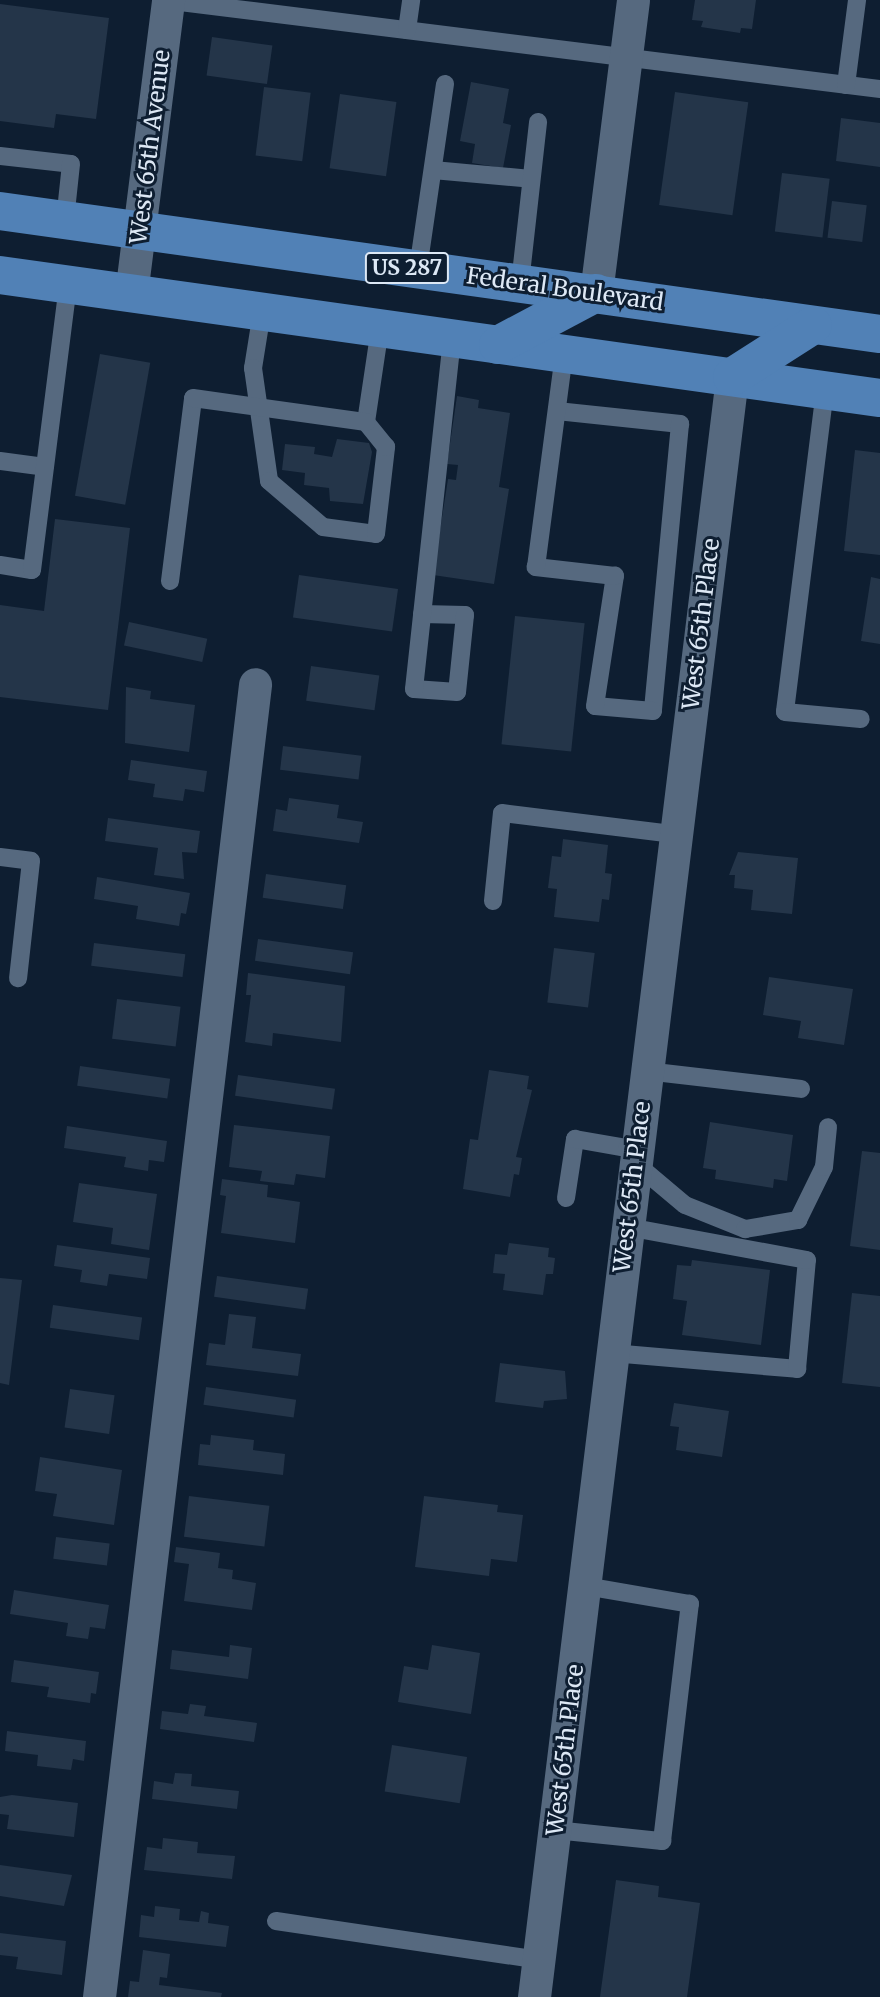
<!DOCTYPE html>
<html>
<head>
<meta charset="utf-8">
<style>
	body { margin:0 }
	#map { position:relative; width:880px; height:1997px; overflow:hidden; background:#0e1e31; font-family:Merriweather,serif }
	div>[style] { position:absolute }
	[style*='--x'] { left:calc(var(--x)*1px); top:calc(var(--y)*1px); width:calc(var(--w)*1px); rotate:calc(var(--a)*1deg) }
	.building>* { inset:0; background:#243549; transform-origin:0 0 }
	.service>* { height:18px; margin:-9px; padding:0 9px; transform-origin:9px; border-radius:9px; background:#56697f }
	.minor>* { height:33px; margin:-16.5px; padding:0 16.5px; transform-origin:16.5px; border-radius:16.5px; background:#56697f }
	.primary>* { height:38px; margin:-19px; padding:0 19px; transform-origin:19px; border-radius:19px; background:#5181b6 }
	span { translate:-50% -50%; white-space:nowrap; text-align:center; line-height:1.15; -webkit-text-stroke:6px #0e1e31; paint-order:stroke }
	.shield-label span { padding:2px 5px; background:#0e1e31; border:2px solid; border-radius:5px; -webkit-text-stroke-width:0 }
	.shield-label { font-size:21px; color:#dde8f5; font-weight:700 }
	.street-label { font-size:23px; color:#dde8f5 }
</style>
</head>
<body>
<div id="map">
	<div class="building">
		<i style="clip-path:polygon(695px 0,756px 0,752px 29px,741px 28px,740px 33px,701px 27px,703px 21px,692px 20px)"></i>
		<i style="clip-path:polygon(0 4px,109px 18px,96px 119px,56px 114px,54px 128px,0 121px)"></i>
		<i style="left:212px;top:37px;width:61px;height:39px;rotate:8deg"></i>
		<i style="clip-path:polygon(471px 82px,509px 89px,503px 123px,511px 125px,503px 168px,472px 163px,475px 144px,460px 141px)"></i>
		<i style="left:264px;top:87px;width:47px;height:69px;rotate:7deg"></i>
		<i style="left:675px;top:92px;width:74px;height:114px;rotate:8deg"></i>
		<i style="left:340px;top:94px;width:57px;height:75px;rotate:8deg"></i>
		<i style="clip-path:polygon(841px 118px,880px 123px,880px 167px,836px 161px)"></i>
		<i style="left:782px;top:173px;width:48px;height:59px;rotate:7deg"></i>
		<i style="left:832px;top:201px;width:35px;height:37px;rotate:7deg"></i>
		<i style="left:100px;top:354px;width:51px;height:144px;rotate:10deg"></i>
		<i style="clip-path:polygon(457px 396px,479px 400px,478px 408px,510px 413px,499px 487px,509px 489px,494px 584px,433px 575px,448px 479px,456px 480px,458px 465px,447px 464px)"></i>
		<i style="clip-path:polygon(337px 439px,369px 443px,372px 452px,363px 504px,330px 501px,329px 488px,304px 485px,305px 473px,282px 470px,285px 444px,315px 447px,314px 454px,332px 457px)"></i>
		<i style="clip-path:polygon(855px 450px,880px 453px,880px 555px,844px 551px)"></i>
		<i style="clip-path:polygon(55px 519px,130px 528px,108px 710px,0 697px,0 605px,44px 611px)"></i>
		<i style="left:299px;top:575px;width:100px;height:43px;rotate:8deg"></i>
		<i style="clip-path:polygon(871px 577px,880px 579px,880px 644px,861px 641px)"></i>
		<i style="left:515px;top:616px;width:70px;height:129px;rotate:6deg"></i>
		<i style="left:129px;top:622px;width:80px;height:24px;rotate:12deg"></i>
		<i style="left:311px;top:666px;width:69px;height:35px;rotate:8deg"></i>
		<i style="clip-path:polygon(126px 687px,151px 691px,150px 699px,195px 705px,189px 752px,125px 743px)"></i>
		<i style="left:283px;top:746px;width:79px;height:24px;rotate:7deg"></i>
		<i style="clip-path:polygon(131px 760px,207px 771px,204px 792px,185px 789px,183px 801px,153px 797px,155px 784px,128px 780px)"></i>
		<i style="clip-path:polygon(289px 798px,339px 805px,337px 818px,363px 822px,359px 843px,273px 831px,276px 809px,287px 811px)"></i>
		<i style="clip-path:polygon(108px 818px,200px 831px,197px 853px,182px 852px,184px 879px,154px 875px,158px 848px,105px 841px)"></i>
		<i style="clip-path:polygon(563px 839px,608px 845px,605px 873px,612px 874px,609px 900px,602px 899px,599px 922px,554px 917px,557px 889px,548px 888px,552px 856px,561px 857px)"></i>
		<i style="clip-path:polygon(738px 852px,798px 858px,792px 914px,751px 910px,753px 890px,734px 888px,735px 875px,729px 875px)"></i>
		<i style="left:266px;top:874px;width:81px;height:24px;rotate:8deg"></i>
		<i style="clip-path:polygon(97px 877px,190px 893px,186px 914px,181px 913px,179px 926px,136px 919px,138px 906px,94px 899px)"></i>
		<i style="left:258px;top:939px;width:96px;height:22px;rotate:8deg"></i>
		<i style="left:94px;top:943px;width:92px;height:23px;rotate:7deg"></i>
		<i style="left:554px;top:948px;width:41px;height:55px;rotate:7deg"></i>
		<i style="clip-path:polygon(248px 973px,345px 986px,341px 1042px,273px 1033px,272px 1046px,245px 1042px,251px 995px,246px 995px)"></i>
		<i style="clip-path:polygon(769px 977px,853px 989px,844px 1045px,798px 1038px,801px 1021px,763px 1015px)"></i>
		<i style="left:117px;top:999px;width:64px;height:40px;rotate:7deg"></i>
		<i style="left:80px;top:1066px;width:91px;height:20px;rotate:8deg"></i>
		<i style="clip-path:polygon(489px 1070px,529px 1076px,527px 1089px,532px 1090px,516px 1157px,522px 1158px,519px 1175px,514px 1174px,510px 1197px,463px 1189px,470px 1139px,478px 1140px)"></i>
		<i style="left:238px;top:1075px;width:98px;height:21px;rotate:8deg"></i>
		<i style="clip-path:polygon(710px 1122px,793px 1135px,787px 1181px,774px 1179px,773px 1188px,715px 1179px,716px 1170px,703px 1168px)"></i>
		<i style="clip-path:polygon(234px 1125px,330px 1136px,325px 1178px,296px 1174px,294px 1185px,260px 1181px,262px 1171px,229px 1167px)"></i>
		<i style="clip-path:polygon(67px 1126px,167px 1141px,164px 1162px,149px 1160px,148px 1171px,124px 1167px,126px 1157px,64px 1148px)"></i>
		<i style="clip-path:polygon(862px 1151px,880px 1153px,880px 1250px,850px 1246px)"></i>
		<i style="clip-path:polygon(222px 1179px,268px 1185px,267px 1197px,300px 1202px,295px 1243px,221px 1233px,226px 1196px,220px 1195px)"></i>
		<i style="clip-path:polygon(79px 1183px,157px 1194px,149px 1250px,111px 1244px,113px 1228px,73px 1222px)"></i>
		<i style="clip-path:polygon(509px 1243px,549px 1248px,548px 1257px,555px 1258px,553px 1274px,546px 1274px,543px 1295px,503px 1290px,505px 1274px,493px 1273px,495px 1254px,507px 1255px)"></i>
		<i style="clip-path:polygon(57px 1245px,150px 1258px,147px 1279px,109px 1274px,107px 1286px,80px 1282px,82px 1270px,54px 1266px)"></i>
		<i style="clip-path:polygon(692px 1260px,770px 1270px,761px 1345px,682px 1335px,687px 1301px,673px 1299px,677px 1265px,691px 1266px)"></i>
		<i style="left:217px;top:1276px;width:92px;height:21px;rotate:8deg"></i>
		<i style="clip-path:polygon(0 1278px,22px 1280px,9px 1385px,0 1383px)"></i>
		<i style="clip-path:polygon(852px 1293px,880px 1296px,880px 1387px,842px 1383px)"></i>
		<i style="left:53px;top:1305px;width:90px;height:23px;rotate:8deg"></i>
		<i style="clip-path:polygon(229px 1314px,256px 1317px,252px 1348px,301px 1354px,298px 1376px,206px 1365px,209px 1343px,225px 1345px)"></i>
		<i style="clip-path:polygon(500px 1363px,565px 1371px,567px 1399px,544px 1401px,543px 1408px,495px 1402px)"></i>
		<i style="left:206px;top:1387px;width:91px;height:18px;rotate:8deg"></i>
		<i style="left:70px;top:1389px;width:45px;height:39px;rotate:8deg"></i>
		<i style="clip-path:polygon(674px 1403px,729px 1411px,722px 1457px,676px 1450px,679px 1427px,670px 1426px)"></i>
		<i style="clip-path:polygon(211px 1435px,254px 1440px,253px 1450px,285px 1454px,283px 1475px,198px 1465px,200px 1444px,210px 1445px)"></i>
		<i style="clip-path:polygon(40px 1457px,122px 1470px,114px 1525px,53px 1516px,57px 1494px,35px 1491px)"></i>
		<i style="left:189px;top:1496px;width:81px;height:41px;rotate:7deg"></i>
		<i style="clip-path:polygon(424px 1496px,498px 1505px,497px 1512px,523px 1515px,517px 1562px,491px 1559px,489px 1576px,415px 1567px)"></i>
		<i style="left:56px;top:1537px;width:54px;height:22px;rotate:7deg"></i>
		<i style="clip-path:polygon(176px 1547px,220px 1553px,218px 1568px,233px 1570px,232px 1579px,256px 1583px,252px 1610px,184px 1601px,189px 1564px,174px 1562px)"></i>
		<i style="clip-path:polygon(14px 1590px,109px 1605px,105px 1629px,90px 1627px,88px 1639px,66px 1636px,68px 1623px,10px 1614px)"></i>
		<i style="clip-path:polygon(230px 1645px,252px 1648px,248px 1679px,170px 1669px,172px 1650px,229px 1657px)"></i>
		<i style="clip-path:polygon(432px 1645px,480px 1653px,471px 1714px,398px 1702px,404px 1666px,428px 1670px)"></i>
		<i style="clip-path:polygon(14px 1660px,99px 1672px,96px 1694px,91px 1693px,90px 1703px,47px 1697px,49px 1687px,11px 1682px)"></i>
		<i style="clip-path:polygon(190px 1704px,206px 1706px,204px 1716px,257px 1723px,254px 1742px,160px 1729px,162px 1711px,188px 1714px)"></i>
		<i style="clip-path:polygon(7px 1731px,86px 1741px,84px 1761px,73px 1759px,71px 1770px,37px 1766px,38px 1755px,5px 1751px)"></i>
		<i style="left:392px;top:1745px;width:76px;height:47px;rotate:9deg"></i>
		<i style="clip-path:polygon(175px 1773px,192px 1774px,191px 1786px,239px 1791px,237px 1809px,152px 1799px,154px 1781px,173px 1784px)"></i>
		<i style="clip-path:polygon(12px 1795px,78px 1803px,74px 1837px,7px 1829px,9px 1815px,0 1814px,0 1797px)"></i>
		<i style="clip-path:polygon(163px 1838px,198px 1842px,197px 1853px,235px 1856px,232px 1879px,144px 1870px,147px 1847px,162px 1849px)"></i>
		<i style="clip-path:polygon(0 1865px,72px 1875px,64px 1906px,0 1896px)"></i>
		<i style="clip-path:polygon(616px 1880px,659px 1886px,658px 1897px,700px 1903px,687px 1997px,600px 1997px)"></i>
		<i style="clip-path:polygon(155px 1906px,180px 1909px,179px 1920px,199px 1922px,201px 1911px,209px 1913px,208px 1923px,229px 1926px,226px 1947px,139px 1937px,141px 1915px,154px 1917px)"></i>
		<i style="clip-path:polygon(0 1933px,66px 1941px,62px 1975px,16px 1969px,18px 1957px,0 1955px)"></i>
		<i style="clip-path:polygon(143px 1950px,170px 1954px,167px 1978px,160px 1977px,159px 1985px,222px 1993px,221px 1997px,128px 1997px,130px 1981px,139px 1982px)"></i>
	</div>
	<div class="service">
		<i style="--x:164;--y:0;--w:722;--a:7.09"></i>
		<i style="--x:407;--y:30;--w:30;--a:-82"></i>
		<i style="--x:846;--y:85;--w:86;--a:-82.6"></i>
		<i style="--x:0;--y:156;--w:71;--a:6.4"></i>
		<i style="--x:71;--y:164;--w:56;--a:96.1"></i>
		<i style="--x:433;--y:170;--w:98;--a:5.2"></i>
		<i style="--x:418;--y:269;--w:187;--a:-81.7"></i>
		<i style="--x:520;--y:283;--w:162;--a:-83.6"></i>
		<i style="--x:262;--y:312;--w:57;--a:99.1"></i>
		<i style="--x:253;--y:368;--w:114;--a:81.9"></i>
		<i style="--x:269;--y:481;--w:71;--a:40.4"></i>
		<i style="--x:323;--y:527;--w:53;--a:7.5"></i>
		<i style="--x:376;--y:534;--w:88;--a:-83.4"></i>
		<i style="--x:386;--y:447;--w:32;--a:-129"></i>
		<i style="--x:366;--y:422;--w:95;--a:-81.5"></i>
		<i style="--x:825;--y:390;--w:324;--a:97.1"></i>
		<i style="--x:785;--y:712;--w:76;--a:5.3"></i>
		<i style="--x:557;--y:411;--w:124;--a:6"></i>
		<i style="--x:680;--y:424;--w:288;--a:95.4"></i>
		<i style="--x:653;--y:711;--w:58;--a:-175.1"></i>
		<i style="--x:595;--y:706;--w:132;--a:-81.3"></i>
		<i style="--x:615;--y:576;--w:80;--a:-173.5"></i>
		<i style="--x:536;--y:567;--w:215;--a:-82.5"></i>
		<i style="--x:0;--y:461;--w:45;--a:7.6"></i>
		<i style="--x:0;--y:565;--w:32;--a:9"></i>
		<i style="--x:32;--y:570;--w:287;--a:-82.8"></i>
		<i style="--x:170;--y:581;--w:184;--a:-82.8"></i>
		<i style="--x:193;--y:398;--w:175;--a:7.9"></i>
		<i style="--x:422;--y:614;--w:43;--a:1.3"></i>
		<i style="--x:465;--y:615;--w:77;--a:95.9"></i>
		<i style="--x:457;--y:692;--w:43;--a:-176"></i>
		<i style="--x:414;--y:689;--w:353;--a:-83.8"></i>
		<i style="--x:0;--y:857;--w:31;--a:7"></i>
		<i style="--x:31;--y:861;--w:118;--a:96.3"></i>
		<i style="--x:493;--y:901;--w:88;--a:-84.2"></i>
		<i style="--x:502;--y:813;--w:173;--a:7"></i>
		<i style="--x:646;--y:1071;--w:156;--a:6.6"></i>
		<i style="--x:566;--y:1198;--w:60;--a:-81.3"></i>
		<i style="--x:575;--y:1139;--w:53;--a:9.8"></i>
		<i style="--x:627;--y:1148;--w:17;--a:62"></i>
		<i style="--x:635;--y:1163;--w:65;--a:40"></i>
		<i style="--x:685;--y:1205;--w:65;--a:21.8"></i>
		<i style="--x:745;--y:1229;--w:54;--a:-9.6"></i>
		<i style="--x:798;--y:1220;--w:59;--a:-63.9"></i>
		<i style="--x:824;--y:1167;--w:40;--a:-84.3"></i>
		<i style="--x:612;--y:1353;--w:186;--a:4.9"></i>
		<i style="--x:797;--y:1369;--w:109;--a:-84.8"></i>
		<i style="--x:807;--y:1260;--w:183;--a:-169.6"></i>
		<i style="--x:555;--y:1830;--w:108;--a:5.9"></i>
		<i style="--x:662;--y:1841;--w:239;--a:-83.3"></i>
		<i style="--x:690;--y:1604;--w:107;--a:-170.3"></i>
		<i style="--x:276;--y:1921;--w:266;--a:8.4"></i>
	</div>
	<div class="minor">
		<i style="--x:596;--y:293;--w:295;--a:-82.8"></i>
		<i style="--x:131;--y:294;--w:296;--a:-82.8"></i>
		<i style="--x:99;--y:1997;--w:1322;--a:-83.22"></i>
		<i style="--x:534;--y:1997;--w:1632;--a:-83.03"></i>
	</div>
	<div class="primary">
		<i style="--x:0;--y:211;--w:889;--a:7.96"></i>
		<i style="--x:0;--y:275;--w:889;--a:7.96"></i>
		<i style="--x:498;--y:345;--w:111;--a:-28"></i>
		<i style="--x:732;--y:377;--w:96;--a:-32.7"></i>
	</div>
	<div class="shield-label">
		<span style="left:407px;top:268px">US 287</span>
	</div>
	<div class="street-label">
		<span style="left:150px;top:147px;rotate:-83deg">West 65th Avenue</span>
		<span style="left:565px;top:289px;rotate:8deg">Federal Boulevard</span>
		<span style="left:701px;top:624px;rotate:-83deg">West 65th Place</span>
		<span style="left:632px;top:1187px;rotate:-83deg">West 65th Place</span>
		<span style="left:565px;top:1750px;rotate:-83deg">West 65th Place</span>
	</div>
</div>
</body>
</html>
